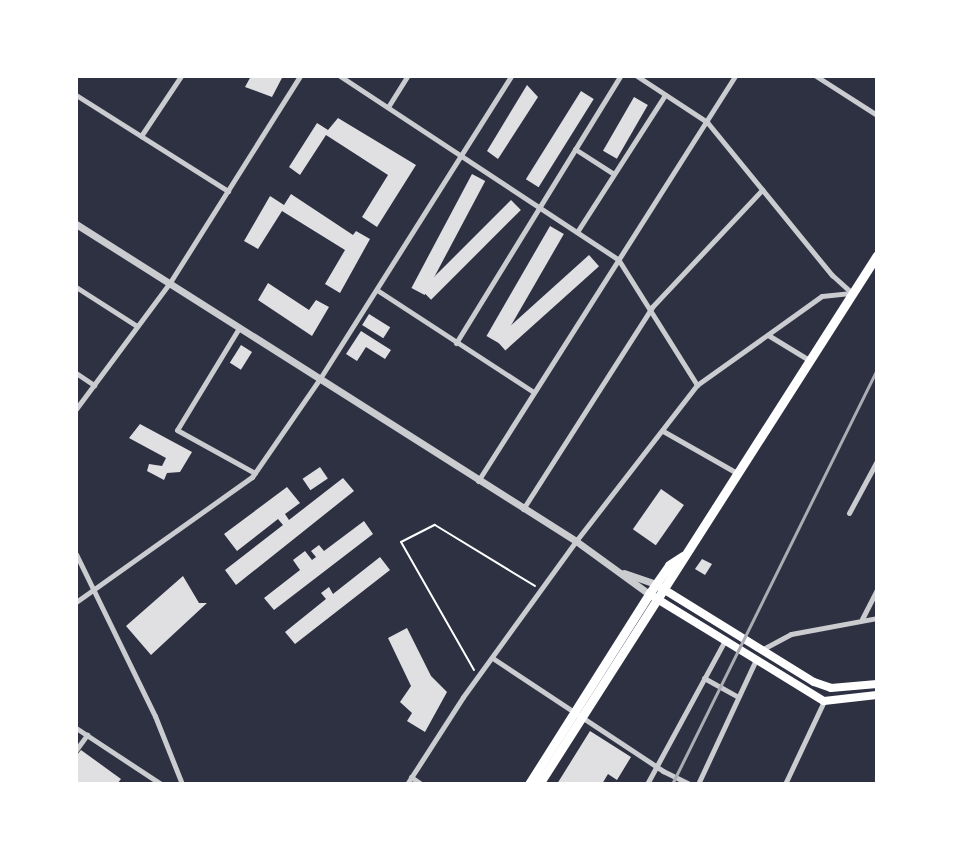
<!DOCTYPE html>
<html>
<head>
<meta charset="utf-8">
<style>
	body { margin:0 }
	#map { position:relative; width:953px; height:860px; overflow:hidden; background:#2d3142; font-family:Bitter,serif }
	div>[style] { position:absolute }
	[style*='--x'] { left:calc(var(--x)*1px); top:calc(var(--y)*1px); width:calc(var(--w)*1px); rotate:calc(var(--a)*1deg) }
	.building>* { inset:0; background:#e0e0e3; transform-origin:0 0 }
	.path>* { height:2px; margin:-1px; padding:0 1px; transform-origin:1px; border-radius:1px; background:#fff }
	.minor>* { height:5px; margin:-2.5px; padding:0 2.5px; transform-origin:2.5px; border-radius:2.5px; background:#caccd0 }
	.tertiary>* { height:7px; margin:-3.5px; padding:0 3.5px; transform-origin:3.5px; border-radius:3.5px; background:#caccd0 }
	.secondary>* { height:8px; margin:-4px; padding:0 4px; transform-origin:4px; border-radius:4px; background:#fff }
	.primary>* { height:9px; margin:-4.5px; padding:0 4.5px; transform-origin:4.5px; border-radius:4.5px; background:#fff }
	.rail>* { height:3px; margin:-1.5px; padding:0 1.5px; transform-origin:1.5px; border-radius:1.5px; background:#abadb3 }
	span { translate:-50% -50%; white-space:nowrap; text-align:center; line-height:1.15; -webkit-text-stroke:4px #fff; paint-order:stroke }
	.frame { position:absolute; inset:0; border:78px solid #fff; pointer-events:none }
</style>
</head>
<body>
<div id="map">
	<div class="building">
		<i style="clip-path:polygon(251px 76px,283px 76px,272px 97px,245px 87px)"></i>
		<i style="clip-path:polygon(527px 85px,538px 97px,498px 159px,487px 151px)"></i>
		<i style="left:581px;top:91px;width:15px;height:104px;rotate:32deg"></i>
		<i style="left:634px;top:97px;width:16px;height:62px;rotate:30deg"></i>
		<i style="clip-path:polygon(338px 118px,416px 165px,377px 227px,362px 217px,388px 175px,326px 135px,300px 175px,289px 167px,317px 123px,328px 130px)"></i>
		<i style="left:472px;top:174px;width:15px;height:129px;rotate:28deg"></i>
		<i style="clip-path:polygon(291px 194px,353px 235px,356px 231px,370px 239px,340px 293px,325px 284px,345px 250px,282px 211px,258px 249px,244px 241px,270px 196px,284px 205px)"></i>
		<i style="left:511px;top:200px;width:14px;height:127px;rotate:45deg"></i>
		<i style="left:550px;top:226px;width:16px;height:127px;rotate:30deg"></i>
		<i style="left:589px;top:255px;width:15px;height:126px;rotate:48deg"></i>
		<i style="clip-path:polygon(268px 283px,309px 310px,316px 300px,329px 307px,312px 336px,258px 300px)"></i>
		<i style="left:369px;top:314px;width:25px;height:13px;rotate:32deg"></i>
		<i style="clip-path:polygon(361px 331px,391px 350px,385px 359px,366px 347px,357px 361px,346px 354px)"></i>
		<i style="left:241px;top:345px;width:13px;height:21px;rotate:32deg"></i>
		<i style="clip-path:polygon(140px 424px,192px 452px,180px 472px,167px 473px,164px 480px,147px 471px,149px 464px,162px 466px,166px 458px,129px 438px)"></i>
		<i style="left:320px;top:467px;width:14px;height:21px;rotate:56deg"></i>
		<i style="clip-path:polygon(343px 478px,354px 491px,236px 585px,225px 570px,283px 525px,278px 519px,237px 551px,224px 534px,287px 487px,300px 503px,285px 514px,289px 520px)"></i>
		<i style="left:661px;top:489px;width:28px;height:49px;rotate:35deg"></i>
		<i style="clip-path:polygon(364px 521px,373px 534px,274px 610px,264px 598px,300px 570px,293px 560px,305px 551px,312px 560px,316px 557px,311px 551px,319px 545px,324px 551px)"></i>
		<i style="clip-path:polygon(380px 557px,390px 570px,295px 644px,285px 632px,326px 599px,321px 593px,329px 587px,333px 594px)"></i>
		<i style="clip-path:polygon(702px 559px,712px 564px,705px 575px,695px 569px)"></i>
		<i style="clip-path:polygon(183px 576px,199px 603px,207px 603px,151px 655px,126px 626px)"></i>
		<i style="clip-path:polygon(407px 628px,431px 676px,447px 692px,425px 732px,407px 721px,412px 713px,400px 702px,411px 686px,388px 638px)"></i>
		<i style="clip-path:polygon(590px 731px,631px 757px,617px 780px,608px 774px,602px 784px,557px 784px)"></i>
		<i style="clip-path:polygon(81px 750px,121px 779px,117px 784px,76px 784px,76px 756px)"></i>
	</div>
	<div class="path">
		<i style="--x:474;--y:670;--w:147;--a:-119.7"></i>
		<i style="--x:401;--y:542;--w:38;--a:-27"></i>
		<i style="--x:435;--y:525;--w:117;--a:31.4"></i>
	</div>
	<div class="minor">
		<i style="--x:340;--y:76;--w:333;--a:33.4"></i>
		<i style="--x:618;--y:259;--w:149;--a:57.9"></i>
		<i style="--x:637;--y:76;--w:84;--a:33.3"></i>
		<i style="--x:707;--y:122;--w:198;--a:50.8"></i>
		<i style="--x:832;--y:275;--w:27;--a:42"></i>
		<i style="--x:816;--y:76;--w:72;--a:32.6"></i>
		<i style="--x:76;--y:95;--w:180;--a:32.3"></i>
		<i style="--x:388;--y:107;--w:36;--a:-58"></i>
		<i style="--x:141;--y:136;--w:72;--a:-56.3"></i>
		<i style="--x:575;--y:149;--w:46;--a:32.7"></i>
		<i style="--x:577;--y:232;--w:163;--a:-57.3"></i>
		<i style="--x:76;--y:287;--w:72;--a:32.6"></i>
		<i style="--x:377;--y:290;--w:185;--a:33.1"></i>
		<i style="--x:239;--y:328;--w:119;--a:121.3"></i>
		<i style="--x:177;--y:430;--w:89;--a:28.9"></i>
		<i style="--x:768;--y:335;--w:48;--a:31.4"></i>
		<i style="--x:456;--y:343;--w:313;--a:-58.4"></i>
		<i style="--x:76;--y:373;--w:22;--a:34"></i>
		<i style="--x:76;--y:409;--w:156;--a:-53.4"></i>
		<i style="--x:169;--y:284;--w:246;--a:-57.8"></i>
		<i style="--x:663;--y:431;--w:85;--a:29.6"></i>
		<i style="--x:478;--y:481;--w:480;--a:-57.6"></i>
		<i style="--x:523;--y:509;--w:240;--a:-57.4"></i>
		<i style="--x:652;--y:307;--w:161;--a:-46.8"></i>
		<i style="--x:849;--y:513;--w:59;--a:-61.7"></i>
		<i style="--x:76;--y:554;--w:180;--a:64"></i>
		<i style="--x:155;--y:716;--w:73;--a:68.3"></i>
		<i style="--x:76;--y:602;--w:216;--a:-35.4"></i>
		<i style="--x:252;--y:477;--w:118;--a:-55.4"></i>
		<i style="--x:319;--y:380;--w:360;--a:-57.7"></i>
		<i style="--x:862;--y:619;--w:33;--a:-63"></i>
		<i style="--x:761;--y:650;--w:34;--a:-28"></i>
		<i style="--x:791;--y:634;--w:87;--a:-10.5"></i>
		<i style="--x:494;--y:659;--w:203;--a:33.5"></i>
		<i style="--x:663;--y:771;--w:30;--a:26"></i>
		<i style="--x:704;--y:678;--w:39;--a:29"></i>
		<i style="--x:76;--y:728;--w:102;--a:33.4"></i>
		<i style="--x:76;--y:750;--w:19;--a:-54"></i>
		<i style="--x:411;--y:777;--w:12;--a:35"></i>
		<i style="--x:407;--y:784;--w:103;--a:-57.2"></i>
		<i style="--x:463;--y:697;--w:193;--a:-54.1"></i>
		<i style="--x:576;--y:541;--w:197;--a:-52.2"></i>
		<i style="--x:697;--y:385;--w:153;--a:-35.5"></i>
		<i style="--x:822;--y:296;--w:30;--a:-6"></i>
		<i style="--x:647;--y:784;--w:162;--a:-61.5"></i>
		<i style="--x:698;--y:784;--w:135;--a:-65"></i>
		<i style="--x:785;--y:784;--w:92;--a:-64.8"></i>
	</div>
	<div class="tertiary">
		<i style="--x:76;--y:224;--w:592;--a:32.37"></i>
		<i style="--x:576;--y:541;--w:90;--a:36"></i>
		<i style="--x:624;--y:573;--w:34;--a:19"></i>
	</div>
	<div class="secondary">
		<i style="--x:660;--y:587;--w:181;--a:31.7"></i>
		<i style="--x:814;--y:682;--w:18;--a:19"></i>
		<i style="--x:831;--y:688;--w:46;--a:-5"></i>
		<i style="--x:654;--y:597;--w:199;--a:31.5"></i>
		<i style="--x:824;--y:701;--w:53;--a:-6.5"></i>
	</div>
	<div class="primary">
		<i style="--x:529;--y:784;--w:225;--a:-57.7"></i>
		<i style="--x:649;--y:594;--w:35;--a:-55"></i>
		<i style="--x:669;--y:565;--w:17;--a:-33"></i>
		<i style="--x:539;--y:784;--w:628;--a:-57.42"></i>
	</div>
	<div class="rail">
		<i style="--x:672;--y:784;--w:462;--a:-63.7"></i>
	</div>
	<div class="frame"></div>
</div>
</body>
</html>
